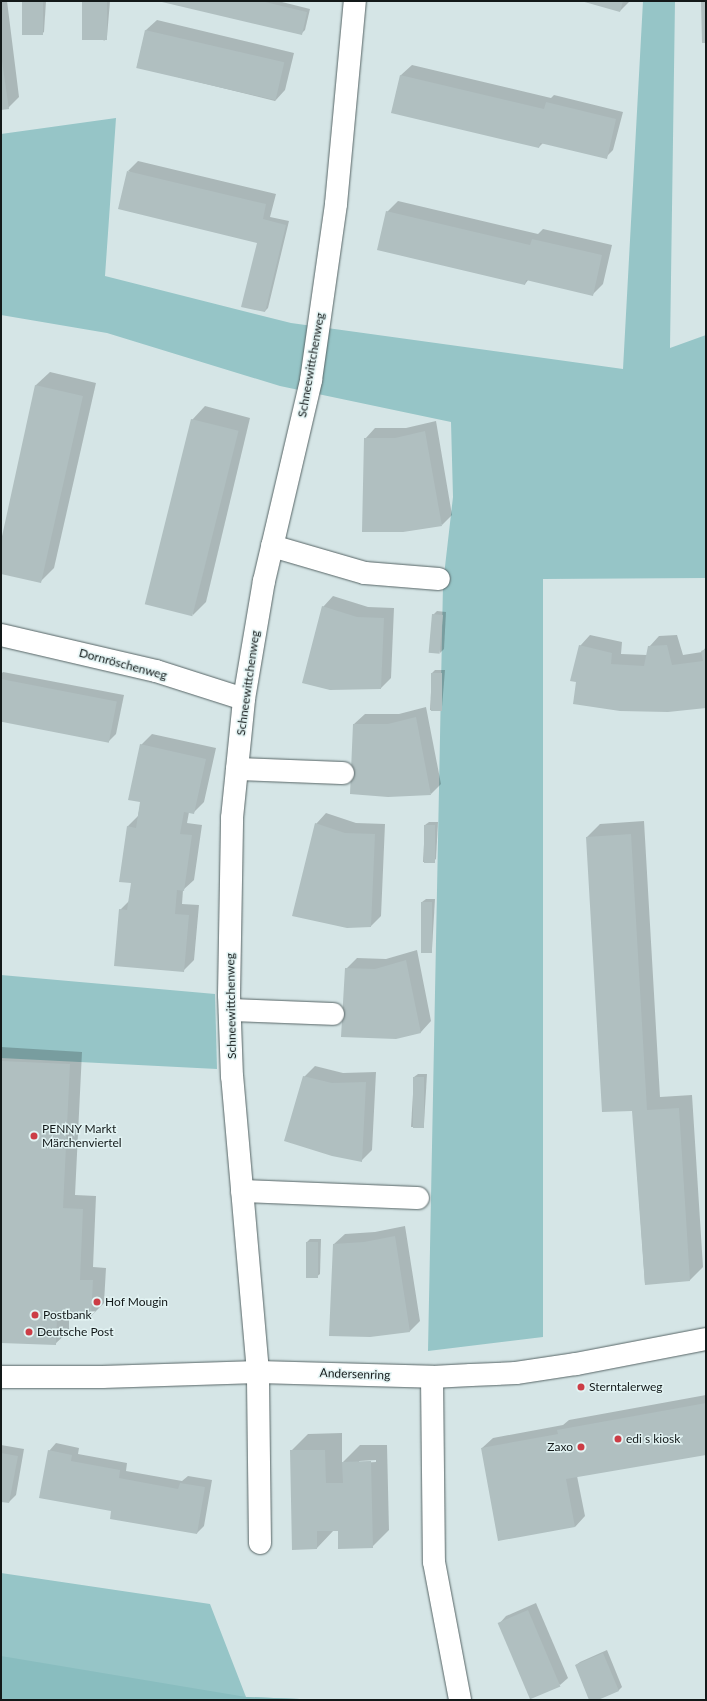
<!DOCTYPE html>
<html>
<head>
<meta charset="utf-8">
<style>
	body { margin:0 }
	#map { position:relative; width:707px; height:1701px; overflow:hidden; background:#d5e5e6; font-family:Lato,sans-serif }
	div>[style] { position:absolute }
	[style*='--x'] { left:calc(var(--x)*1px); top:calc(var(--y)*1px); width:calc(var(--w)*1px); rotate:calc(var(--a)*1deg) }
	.green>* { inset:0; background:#96c5c7 }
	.forest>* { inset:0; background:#89bdbf }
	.shadow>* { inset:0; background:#0003 }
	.building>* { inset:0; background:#b0bfc0; transform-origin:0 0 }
	.roads { filter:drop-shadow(0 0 1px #576566) drop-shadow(0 0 1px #576566) }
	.minor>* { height:22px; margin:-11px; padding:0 11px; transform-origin:11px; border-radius:11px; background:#fff }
	.dots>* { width:11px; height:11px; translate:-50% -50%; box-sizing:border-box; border:2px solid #e2f3f3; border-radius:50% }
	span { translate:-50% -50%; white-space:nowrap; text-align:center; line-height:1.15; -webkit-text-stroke:3px #e2f3f3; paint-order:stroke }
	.street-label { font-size:12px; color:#131919 }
	.poi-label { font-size:12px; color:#131919 }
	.left { translate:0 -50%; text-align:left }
	.right { translate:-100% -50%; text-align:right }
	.frame { position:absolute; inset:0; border:2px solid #131919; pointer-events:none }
</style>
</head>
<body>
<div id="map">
	<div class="green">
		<i style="clip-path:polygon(643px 1px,675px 1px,670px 348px,706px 335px,706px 578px,543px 579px,543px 1337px,428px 1351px,443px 584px,453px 497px,451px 422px,280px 386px,107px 333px,1px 315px,1px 134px,116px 118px,105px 276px,291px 323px,623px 369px)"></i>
		<i style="clip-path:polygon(1px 975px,215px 994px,217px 1069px,1px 1058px)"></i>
		<i style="clip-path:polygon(1px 1573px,210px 1604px,246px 1697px,326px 1700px,1px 1700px)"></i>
	</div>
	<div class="forest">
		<i style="clip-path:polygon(1px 1656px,246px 1697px,326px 1700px,1px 1700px)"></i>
	</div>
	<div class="shadow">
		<i style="clip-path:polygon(1px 1px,7px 1px,19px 97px,8px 108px,1px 109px)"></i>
		<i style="clip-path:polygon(23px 1px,46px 1px,44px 32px,40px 35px)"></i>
		<i style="clip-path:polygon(83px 1px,110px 1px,107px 37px,104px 41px)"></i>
		<i style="clip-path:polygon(164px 1px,278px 1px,310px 9px,305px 30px,301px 34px)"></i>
		<i style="clip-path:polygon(583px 1px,630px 1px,620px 11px)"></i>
		<i style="clip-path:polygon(157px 20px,294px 53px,285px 90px,275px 101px,137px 67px,146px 30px)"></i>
		<i style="clip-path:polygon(412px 65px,551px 98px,554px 95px,623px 112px,613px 150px,606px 157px,543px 143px,539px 147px,392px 112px,401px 75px)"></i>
		<i style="clip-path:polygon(138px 161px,276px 194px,270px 217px,289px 221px,268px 308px,265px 311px,259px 239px,128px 171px)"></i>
		<i style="clip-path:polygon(398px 201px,538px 234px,543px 229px,612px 245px,603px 284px,592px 295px,529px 279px,525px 284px,387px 212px)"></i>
		<i style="clip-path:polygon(50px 372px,96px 383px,54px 568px,41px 581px,1px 572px,1px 546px,36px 385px)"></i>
		<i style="clip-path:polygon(205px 406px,250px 418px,206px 602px,193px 615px,192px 420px)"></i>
		<i style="clip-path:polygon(436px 421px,452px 515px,442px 525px,365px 439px,375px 428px,406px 428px)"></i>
		<i style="clip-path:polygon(333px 596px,368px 607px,394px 608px,391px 678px,381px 688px,323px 607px)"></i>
		<i style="clip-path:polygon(437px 611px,446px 612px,444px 649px,440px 653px,433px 615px)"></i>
		<i style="clip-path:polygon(590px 635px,622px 642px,621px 654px,647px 655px,649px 647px,659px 636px,677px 635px,683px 655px,702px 652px,706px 647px,706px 707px,668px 711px,580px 646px)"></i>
		<i style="clip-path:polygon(435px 670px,445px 670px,442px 707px,439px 711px,430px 710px,432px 673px)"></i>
		<i style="clip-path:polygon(3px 672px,124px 695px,116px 734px,109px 741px,1px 720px,1px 674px)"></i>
		<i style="clip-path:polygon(426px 707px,441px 784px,431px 794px,354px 724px,365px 714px,399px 714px)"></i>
		<i style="clip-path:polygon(152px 734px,216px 748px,204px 802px,194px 812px,189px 812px,187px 823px,202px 825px,194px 880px,183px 890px,182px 904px,199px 905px,194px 960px,183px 971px,120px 910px,130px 900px,132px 883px,128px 826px,138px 816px,141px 801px,141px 745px)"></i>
		<i style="clip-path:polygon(326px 813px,356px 823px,385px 824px,381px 916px,371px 926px,316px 824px)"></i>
		<i style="clip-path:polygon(644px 821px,660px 1097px,692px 1095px,703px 1267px,690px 1280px,645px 1284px,633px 1110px,587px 837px,600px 824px)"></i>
		<i style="clip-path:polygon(429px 822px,438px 822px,436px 859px,432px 862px,423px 862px,425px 825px)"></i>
		<i style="clip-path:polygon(426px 899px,435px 899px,432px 949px,429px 953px,422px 902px)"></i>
		<i style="clip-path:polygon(417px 950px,431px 1021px,421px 1032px,396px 1038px,346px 969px,357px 958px,386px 959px)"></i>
		<i style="clip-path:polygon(1px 1047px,82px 1052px,75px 1195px,96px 1196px,93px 1267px,106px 1268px,104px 1303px,91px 1316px,69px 1315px,69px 1331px,55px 1344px,1px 1342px)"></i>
		<i style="clip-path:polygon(315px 1066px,343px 1073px,376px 1072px,372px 1150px,361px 1161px,304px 1077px)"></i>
		<i style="clip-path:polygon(418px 1074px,427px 1074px,424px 1124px,421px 1127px,411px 1127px,414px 1077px)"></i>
		<i style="clip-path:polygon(405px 1226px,420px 1321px,410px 1331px,369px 1336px,334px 1244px,345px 1234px,375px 1232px)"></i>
		<i style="clip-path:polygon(310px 1239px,321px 1239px,320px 1274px,316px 1277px,307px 1242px)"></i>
		<i style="clip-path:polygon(706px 1395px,706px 1454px,577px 1476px,585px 1516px,575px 1527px,482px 1448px,493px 1438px,563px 1425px,569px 1420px)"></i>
		<i style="clip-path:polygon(evenodd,342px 1433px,342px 1463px,360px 1445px,387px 1445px,389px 1530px,372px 1547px,339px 1530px,334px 1530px,317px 1548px,291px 1451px,308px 1434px,342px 1433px,376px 1460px,376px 1462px,359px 1463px,359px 1461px,376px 1460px)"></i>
		<i style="clip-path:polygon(56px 1443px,79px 1448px,78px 1454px,127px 1463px,126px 1471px,182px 1481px,188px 1476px,212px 1480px,204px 1526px,197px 1533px,113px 1510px,49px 1451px)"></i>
		<i style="clip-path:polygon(1px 1445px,24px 1449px,16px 1495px,9px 1502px,1px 1501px)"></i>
		<i style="clip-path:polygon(536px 1603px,568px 1678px,560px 1685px,499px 1624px,506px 1616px)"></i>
		<i style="clip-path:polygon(607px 1650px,622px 1687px,619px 1690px,595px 1700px,591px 1700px,576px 1665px,580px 1662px)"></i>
	</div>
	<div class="building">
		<i style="left:22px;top:1px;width:21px;height:34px"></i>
		<i style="left:82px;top:1px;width:25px;height:39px"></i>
		<i style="clip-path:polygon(261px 1px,307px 12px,302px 35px,162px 2px)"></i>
		<i style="clip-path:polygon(581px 1px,623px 1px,620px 12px)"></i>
		<i style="clip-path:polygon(701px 1px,706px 1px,706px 43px,702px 43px)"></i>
		<i style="left:145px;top:30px;width:143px;height:39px;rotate:13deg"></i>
		<i style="clip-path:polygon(1px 54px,9px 109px,1px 110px)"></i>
		<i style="clip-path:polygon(400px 75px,544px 109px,546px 102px,616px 119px,607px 159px,540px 143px,539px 148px,391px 113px)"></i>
		<i style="clip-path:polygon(127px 171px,266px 204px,263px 219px,286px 225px,265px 312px,241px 307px,257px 243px,118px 209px)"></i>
		<i style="clip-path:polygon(386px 211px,530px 245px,532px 239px,602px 255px,593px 296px,526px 280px,525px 285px,377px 250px)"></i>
		<i style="clip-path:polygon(35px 385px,83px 396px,41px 583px,1px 574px,1px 541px)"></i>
		<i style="left:191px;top:419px;width:49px;height:191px;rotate:14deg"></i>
		<i style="clip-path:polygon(425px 431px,442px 526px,403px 532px,362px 532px,364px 438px,395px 438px)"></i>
		<i style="clip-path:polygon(322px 606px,357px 617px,384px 618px,381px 689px,330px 690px,302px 683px)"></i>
		<i style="left:432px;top:614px;width:11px;height:39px;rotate:5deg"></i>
		<i style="clip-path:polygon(579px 645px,612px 653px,611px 664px,644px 666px,648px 646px,667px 645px,672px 665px,703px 661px,701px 651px,706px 649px,706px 708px,668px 712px,620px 711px,573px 704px,576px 682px,570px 681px)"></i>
		<i style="left:431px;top:673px;width:11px;height:38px"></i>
		<i style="left:1px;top:679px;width:118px;height:42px;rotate:11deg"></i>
		<i style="clip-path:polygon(416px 717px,431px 795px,388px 797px,350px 794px,353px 724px,388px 724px)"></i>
		<i style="clip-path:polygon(140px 744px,206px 759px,194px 814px,184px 812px,180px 834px,192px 835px,184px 891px,177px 890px,175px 914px,189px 915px,184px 972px,114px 966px,119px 909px,127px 910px,131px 883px,119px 882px,127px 826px,136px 828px,140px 802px,128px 800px)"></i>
		<i style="clip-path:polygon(315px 823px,345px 833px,375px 834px,371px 927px,347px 928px,292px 916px)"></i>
		<i style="left:424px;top:825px;width:11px;height:38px"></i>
		<i style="clip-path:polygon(631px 834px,647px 1110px,679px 1108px,690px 1281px,645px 1285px,632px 1111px,602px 1112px,586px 837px)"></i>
		<i style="left:421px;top:902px;width:11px;height:51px"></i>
		<i style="clip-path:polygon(406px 960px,421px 1033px,396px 1039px,341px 1037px,345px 968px,375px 969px)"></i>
		<i style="clip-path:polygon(1px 1061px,70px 1064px,63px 1208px,83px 1209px,80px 1280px,93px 1280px,91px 1317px,57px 1316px,56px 1345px,1px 1343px)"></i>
		<i style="clip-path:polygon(303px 1076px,332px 1083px,366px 1082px,362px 1162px,332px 1156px,284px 1141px)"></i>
		<i style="left:413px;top:1077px;width:11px;height:51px"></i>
		<i style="clip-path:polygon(395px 1236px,410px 1332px,370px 1337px,329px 1336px,333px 1244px,364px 1242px)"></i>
		<i style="left:306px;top:1242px;width:12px;height:36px"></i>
		<i style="clip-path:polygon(706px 1403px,706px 1455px,566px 1479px,575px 1527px,498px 1541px,481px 1448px,558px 1434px,557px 1430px)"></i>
		<i style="clip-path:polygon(48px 1450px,72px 1455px,71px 1461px,120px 1470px,119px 1478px,178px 1489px,180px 1483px,205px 1487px,197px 1534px,110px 1519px,111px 1511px,39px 1498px)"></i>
		<i style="clip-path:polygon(290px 1450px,325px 1450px,326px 1483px,343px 1483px,342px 1462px,371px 1461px,373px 1548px,338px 1549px,338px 1531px,317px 1531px,317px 1549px,292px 1550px)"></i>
		<i style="clip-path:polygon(1px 1453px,18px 1456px,9px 1503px,1px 1502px)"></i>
		<i style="left:528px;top:1610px;width:83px;height:33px;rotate:67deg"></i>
		<i style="clip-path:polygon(603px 1653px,619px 1691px,598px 1700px,589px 1700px,575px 1665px)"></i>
	</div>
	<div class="roads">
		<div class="minor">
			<i style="--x:272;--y:546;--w:97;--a:16.2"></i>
			<i style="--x:365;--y:573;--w:74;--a:4.6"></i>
			<i style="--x:1;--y:635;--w:159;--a:13.1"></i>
			<i style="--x:156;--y:671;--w:92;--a:17.7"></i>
			<i style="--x:237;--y:769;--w:106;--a:2.2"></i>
			<i style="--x:230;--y:1010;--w:103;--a:2.2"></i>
			<i style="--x:242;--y:1191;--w:176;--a:2.3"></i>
			<i style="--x:1;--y:1377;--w:101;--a:0"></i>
			<i style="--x:102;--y:1377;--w:156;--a:-1.8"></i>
			<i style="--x:258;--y:1372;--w:174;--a:1.6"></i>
			<i style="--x:432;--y:1377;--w:39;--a:-3"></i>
			<i style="--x:471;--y:1375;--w:45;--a:-2.5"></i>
			<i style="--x:516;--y:1373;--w:61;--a:-8.5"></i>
			<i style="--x:576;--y:1364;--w:132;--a:-10.9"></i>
			<i style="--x:432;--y:1377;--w:185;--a:89.4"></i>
			<i style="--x:434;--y:1562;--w:140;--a:79.3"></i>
			<i style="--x:260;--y:1543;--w:171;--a:-90.7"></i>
			<i style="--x:258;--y:1372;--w:296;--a:-95"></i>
			<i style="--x:232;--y:1077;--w:82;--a:-92.1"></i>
			<i style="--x:229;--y:995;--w:177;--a:-89"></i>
			<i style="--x:232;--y:818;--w:120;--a:-84.2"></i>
			<i style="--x:244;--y:699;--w:120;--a:-80.4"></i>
			<i style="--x:264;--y:581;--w:206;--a:-76.8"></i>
			<i style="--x:311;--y:380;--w:178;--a:-81.9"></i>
			<i style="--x:336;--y:204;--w:204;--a:-84.7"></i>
		</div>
	</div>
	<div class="dots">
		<i style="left:34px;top:1136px;background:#cc3d46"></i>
		<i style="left:97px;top:1302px;background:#cc3d46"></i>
		<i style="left:35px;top:1315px;background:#cc3d46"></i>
		<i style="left:29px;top:1332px;background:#cc3d46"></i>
		<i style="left:581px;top:1387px;background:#cc3d46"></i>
		<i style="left:618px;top:1439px;background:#cc3d46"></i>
		<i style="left:581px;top:1447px;background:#cc3d46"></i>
	</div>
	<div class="street-label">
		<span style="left:311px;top:365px;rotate:-80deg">Schneewittchenweg</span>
		<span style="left:123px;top:664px;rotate:15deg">Dornröschenweg</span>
		<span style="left:248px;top:683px;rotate:-82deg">Schneewittchenweg</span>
		<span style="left:231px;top:1006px;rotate:-91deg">Schneewittchenweg</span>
		<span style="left:355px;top:1374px;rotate:2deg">Andersenring</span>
	</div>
	<div class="poi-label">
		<span class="left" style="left:42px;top:1136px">PENNY Markt<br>Märchenviertel</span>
		<span class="left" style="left:105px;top:1302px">Hof Mougin</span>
		<span class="left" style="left:43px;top:1315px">Postbank</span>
		<span class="left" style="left:37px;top:1332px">Deutsche Post</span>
		<span class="left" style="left:589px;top:1387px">Sterntalerweg</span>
		<span class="left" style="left:626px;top:1439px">edi s kiosk</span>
		<span class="right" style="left:573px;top:1447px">Zaxo</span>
	</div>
	<div class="frame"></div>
</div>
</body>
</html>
